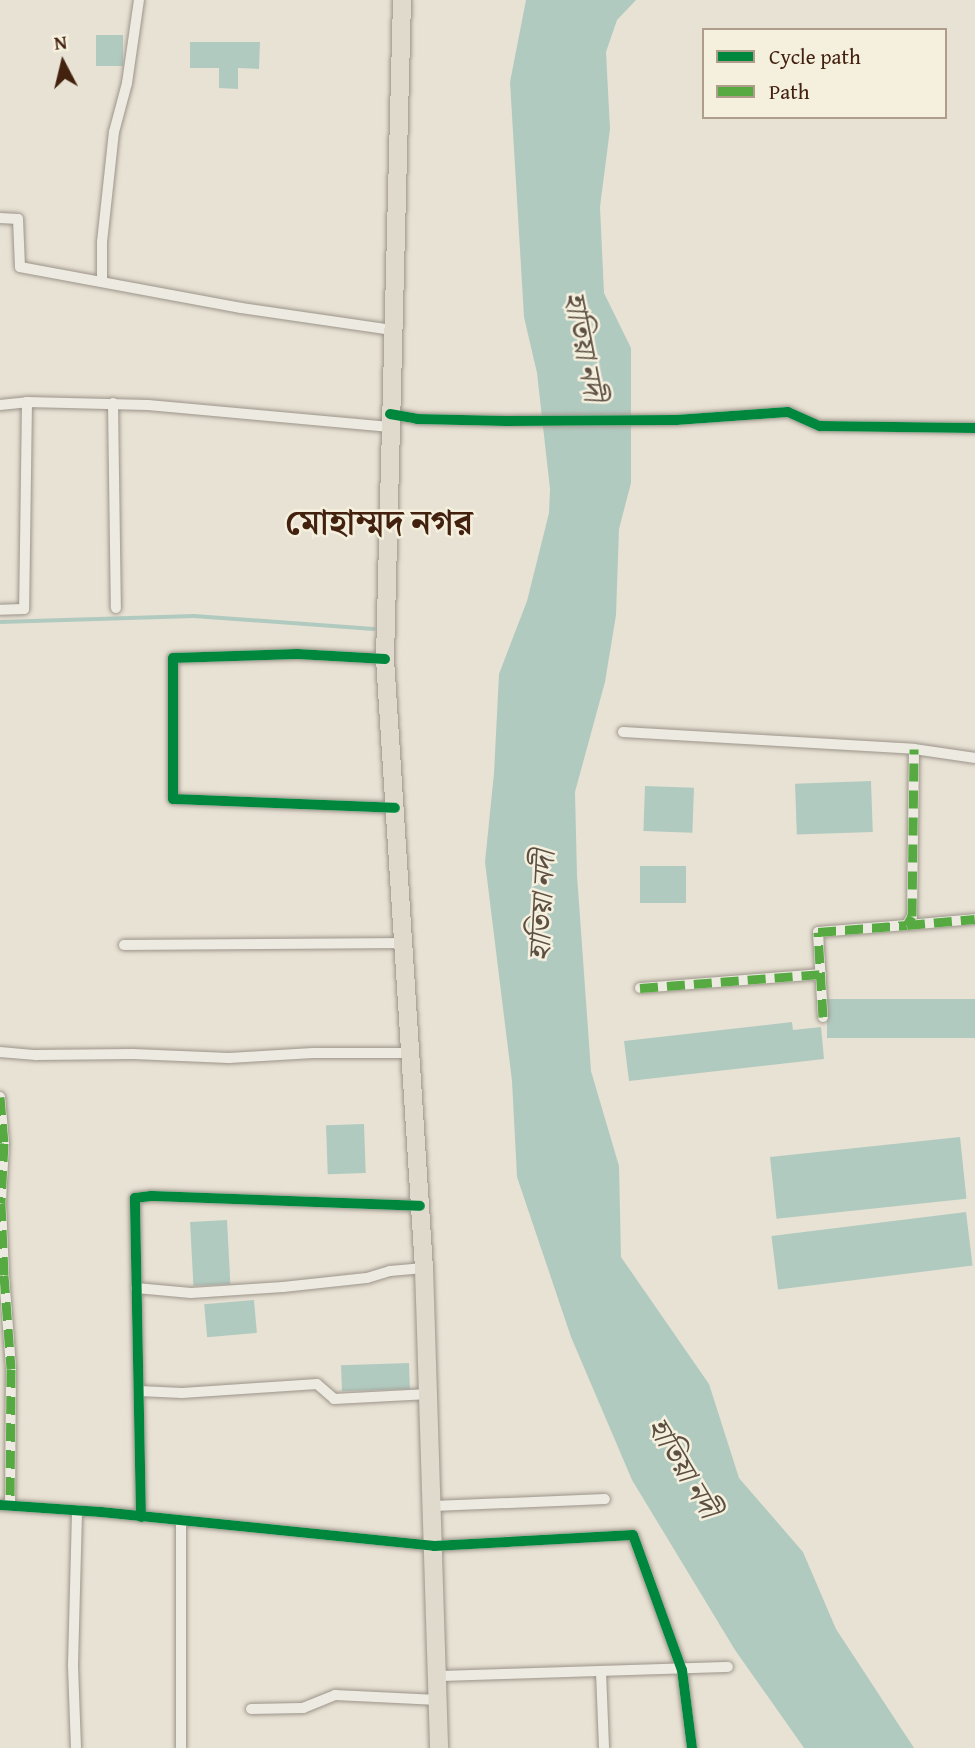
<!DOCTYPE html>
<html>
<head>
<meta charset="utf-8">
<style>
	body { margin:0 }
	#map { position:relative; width:975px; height:1748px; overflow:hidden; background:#e8e2d4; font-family:"Gentium Book Plus","Noto Serif Bengali",serif }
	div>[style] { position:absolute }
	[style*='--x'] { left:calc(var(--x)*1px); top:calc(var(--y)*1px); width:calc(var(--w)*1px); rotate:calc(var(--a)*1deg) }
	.water>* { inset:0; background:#b1cac0; transform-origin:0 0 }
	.stream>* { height:3.5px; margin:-1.75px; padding:0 1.75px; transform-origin:1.75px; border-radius:1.75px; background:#b1cac0 }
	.roads { filter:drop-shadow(0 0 2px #9c948a) drop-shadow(0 0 2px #9c948a) }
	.street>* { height:10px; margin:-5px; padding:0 5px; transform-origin:5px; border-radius:5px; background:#edeae2 }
	.primary>* { height:18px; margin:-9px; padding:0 9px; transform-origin:9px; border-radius:9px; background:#e0dacd }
	.quiet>* { height:9px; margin-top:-4.5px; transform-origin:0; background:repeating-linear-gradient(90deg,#56aa41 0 18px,transparent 0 27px) }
	.cycleway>* { height:10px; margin:-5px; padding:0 5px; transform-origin:5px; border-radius:5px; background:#00873e }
	span { translate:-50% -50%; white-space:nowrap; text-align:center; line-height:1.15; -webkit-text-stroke:5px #f5efde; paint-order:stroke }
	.water-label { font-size:30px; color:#5d5042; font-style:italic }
	.district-label { font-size:35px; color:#43210f; font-weight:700 }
	.legend { position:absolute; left:702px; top:28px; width:245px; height:91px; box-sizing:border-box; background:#f5efde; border:2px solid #ae9d8b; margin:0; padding:9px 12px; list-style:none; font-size:21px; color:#43210f }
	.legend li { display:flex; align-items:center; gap:14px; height:35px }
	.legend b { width:35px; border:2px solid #ae9d8b }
	.north { position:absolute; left:28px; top:28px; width:70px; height:70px; -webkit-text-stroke:5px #f5efde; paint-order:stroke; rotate:353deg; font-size:19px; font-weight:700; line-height:28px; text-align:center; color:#43210f }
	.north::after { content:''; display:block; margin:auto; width:24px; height:32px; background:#43210f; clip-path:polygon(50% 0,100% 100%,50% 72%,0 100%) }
</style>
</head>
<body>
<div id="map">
	<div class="water">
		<i style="clip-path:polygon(526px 0,636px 0,617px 20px,606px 52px,610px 129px,600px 207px,604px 293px,631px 348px,631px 483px,619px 529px,616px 615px,605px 682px,575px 792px,577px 875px,591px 1071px,619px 1166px,621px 1257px,709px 1384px,739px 1478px,803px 1552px,836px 1629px,914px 1748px,804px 1748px,735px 1650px,632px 1480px,571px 1337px,517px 1177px,512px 1081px,485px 862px,494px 773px,499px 674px,527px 601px,549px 513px,550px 489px,537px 373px,524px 317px,510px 82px)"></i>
		<i style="left:96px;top:35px;width:27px;height:31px"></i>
		<i style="clip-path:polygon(190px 42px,260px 42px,259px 69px,238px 68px,238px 89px,219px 88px,219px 68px,190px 68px)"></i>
		<i style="left:871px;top:781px;width:51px;height:76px;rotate:88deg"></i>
		<i style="left:645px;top:786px;width:49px;height:45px;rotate:2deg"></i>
		<i style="left:640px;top:866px;width:46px;height:37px"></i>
		<i style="left:975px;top:999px;width:39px;height:148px;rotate:90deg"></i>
		<i style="clip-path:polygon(792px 1022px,793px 1030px,821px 1027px,824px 1059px,629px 1081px,624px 1041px)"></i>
		<i style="left:364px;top:1124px;width:49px;height:38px;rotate:88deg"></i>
		<i style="left:960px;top:1137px;width:62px;height:191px;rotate:84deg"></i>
		<i style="left:966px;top:1212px;width:54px;height:196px;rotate:83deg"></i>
		<i style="left:227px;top:1220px;width:64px;height:37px;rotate:87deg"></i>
		<i style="left:254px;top:1300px;width:33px;height:50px;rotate:85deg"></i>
		<i style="left:409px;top:1363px;width:26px;height:68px;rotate:88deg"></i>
	</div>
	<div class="stream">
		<i style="--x:0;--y:622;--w:194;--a:-1.8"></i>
		<i style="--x:194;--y:616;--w:180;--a:4.1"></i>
	</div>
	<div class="roads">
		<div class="street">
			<i style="--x:0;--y:218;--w:18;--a:3"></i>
			<i style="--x:18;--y:219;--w:48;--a:87.6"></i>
			<i style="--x:20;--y:267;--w:225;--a:10.5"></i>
			<i style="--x:241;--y:308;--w:153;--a:8.3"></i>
			<i style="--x:102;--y:281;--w:39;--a:-90"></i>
			<i style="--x:102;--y:242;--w:111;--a:-83.8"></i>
			<i style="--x:114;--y:132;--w:51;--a:-75.1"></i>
			<i style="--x:127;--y:83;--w:84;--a:-81.8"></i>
			<i style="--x:27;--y:402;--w:121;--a:1.4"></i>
			<i style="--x:148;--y:405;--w:243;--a:5.2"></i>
			<i style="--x:113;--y:403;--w:205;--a:89.2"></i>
			<i style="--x:0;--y:405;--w:27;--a:-6"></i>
			<i style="--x:27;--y:402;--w:207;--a:90.8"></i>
			<i style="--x:24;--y:609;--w:24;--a:178"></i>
			<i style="--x:390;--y:414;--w:27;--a:10"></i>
			<i style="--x:417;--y:419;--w:89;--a:1.3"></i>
			<i style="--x:506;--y:421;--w:170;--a:-0.3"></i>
			<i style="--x:676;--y:420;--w:112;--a:-4.1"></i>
			<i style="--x:788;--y:412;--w:35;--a:24"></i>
			<i style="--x:820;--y:426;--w:155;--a:0.7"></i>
			<i style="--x:385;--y:659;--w:88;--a:-176.7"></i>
			<i style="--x:297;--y:654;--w:124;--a:178.2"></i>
			<i style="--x:173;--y:658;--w:141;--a:90"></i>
			<i style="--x:173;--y:799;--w:222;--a:2.3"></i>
			<i style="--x:623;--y:732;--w:291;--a:3.3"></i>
			<i style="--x:914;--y:749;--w:62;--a:8.4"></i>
			<i style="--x:907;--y:925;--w:68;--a:-5"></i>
			<i style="--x:124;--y:945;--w:278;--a:-0.4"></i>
			<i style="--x:640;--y:988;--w:181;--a:-4.4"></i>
			<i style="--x:823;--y:1017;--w:85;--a:-93.4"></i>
			<i style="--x:818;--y:932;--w:89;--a:-4.5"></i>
			<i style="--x:907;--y:925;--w:10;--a:-61"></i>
			<i style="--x:912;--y:916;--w:167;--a:-89.3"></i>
			<i style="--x:0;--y:1052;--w:36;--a:5"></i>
			<i style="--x:36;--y:1055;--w:97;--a:-0.6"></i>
			<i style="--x:133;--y:1054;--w:96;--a:2.4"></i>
			<i style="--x:229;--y:1058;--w:84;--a:-3.4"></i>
			<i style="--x:313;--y:1053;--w:95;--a:0"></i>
			<i style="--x:0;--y:1097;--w:46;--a:85"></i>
			<i style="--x:4;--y:1143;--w:60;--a:92.9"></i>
			<i style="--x:1;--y:1203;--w:72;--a:87.6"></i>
			<i style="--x:4;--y:1275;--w:94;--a:85.7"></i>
			<i style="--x:11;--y:1369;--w:136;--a:90.4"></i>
			<i style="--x:136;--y:1288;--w:55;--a:5.2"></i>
			<i style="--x:191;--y:1293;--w:92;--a:-3.7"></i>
			<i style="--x:283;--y:1287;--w:84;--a:-6.1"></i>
			<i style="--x:367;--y:1278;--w:24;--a:-17"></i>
			<i style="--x:390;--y:1271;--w:34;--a:-5"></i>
			<i style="--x:139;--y:1391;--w:43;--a:2.7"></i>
			<i style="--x:182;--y:1393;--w:135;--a:-3.8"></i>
			<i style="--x:317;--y:1384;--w:23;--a:41"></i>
			<i style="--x:334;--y:1399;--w:95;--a:-3"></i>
			<i style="--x:0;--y:1505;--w:101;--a:4"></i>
			<i style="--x:101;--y:1512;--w:335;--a:5.8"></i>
			<i style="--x:434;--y:1546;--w:199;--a:-3.2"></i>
			<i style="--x:633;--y:1535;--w:144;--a:70.1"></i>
			<i style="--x:682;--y:1670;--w:79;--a:82.7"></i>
			<i style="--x:433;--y:1506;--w:172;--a:-2.3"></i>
			<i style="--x:141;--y:1517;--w:319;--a:-91.1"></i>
			<i style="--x:135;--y:1198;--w:16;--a:-7"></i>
			<i style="--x:151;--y:1196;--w:269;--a:2.1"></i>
			<i style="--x:181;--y:1522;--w:226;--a:90"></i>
			<i style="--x:601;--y:1672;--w:76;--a:87.7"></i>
			<i style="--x:438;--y:1676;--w:290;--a:-1.8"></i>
			<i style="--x:251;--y:1709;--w:52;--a:-1.1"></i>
			<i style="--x:303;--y:1708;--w:35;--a:-22"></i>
			<i style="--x:335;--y:1695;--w:103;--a:2.8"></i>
			<i style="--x:76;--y:1748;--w:83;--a:-92.1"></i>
			<i style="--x:73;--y:1665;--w:155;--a:-88.5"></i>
		</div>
		<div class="primary">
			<i style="--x:402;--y:0;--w:659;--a:91.48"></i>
			<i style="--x:385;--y:659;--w:610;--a:86.34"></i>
			<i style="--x:424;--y:1268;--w:480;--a:88.2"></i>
		</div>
	</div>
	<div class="quiet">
		<i style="--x:907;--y:925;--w:68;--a:-5"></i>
		<i style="--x:640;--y:988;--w:181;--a:-4.4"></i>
		<i style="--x:823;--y:1017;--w:85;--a:-93.4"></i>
		<i style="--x:818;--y:932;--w:89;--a:-4.5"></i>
		<i style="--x:907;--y:925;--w:10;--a:-61"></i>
		<i style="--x:912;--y:916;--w:167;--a:-89.3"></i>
		<i style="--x:0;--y:1097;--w:46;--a:85"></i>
		<i style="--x:4;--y:1143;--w:60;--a:92.9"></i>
		<i style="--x:1;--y:1203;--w:72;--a:87.6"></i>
		<i style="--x:4;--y:1275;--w:94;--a:85.7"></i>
		<i style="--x:11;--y:1369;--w:136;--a:90.4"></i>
	</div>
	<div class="cycleway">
		<i style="--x:390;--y:414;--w:27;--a:10"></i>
		<i style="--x:417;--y:419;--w:89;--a:1.3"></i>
		<i style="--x:506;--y:421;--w:170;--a:-0.3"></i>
		<i style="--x:676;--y:420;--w:112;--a:-4.1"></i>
		<i style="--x:788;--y:412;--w:35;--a:24"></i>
		<i style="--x:820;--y:426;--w:155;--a:0.7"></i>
		<i style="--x:385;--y:659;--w:88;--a:-176.7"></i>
		<i style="--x:297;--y:654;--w:124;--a:178.2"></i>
		<i style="--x:173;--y:658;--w:141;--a:90"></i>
		<i style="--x:173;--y:799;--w:222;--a:2.3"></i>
		<i style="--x:0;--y:1505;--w:101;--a:4"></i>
		<i style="--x:101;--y:1512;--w:335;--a:5.8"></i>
		<i style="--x:434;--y:1546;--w:199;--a:-3.2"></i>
		<i style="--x:633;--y:1535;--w:144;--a:70.1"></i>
		<i style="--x:682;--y:1670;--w:79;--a:82.7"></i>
		<i style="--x:141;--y:1517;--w:319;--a:-91.1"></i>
		<i style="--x:135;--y:1198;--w:16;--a:-7"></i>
		<i style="--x:151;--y:1196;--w:269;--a:2.1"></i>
	</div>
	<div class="water-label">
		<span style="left:585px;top:346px;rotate:79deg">হাতিয়া নদী</span>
		<span style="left:541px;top:906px;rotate:-87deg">হাতিয়া নদী</span>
		<span style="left:684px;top:1467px;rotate:59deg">হাতিয়া নদী</span>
	</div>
	<div class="district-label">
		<span style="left:379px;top:522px">মোহাম্মদ নগর</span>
	</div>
	<ul class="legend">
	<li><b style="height:9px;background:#00873e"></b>Cycle path</li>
	<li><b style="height:9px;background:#56aa41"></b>Path</li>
	</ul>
	<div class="north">N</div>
</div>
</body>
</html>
